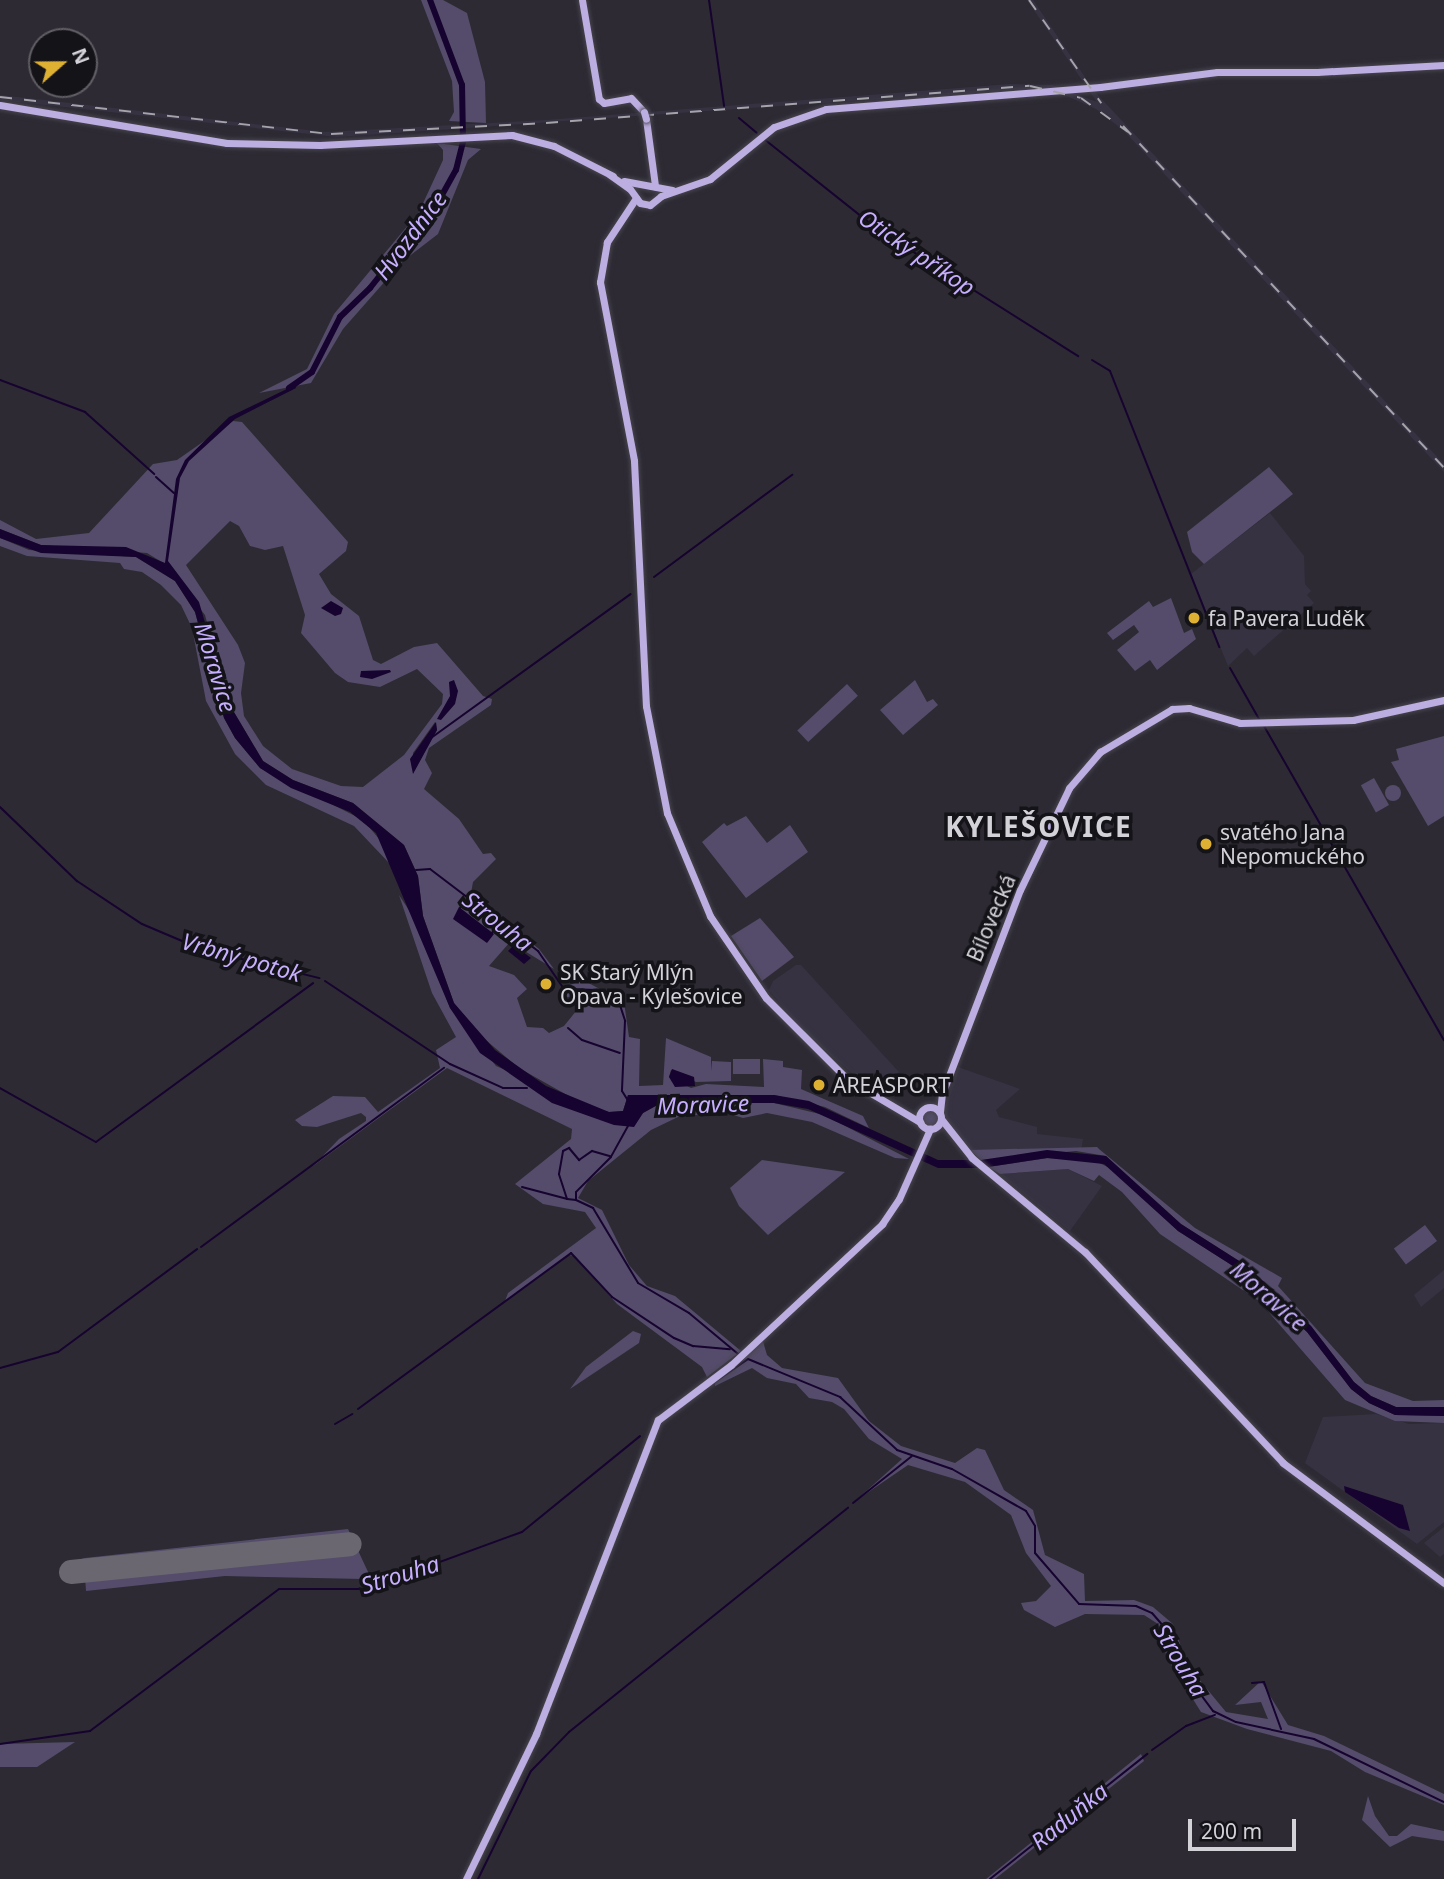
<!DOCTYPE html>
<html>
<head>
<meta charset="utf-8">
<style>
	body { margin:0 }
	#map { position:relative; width:1444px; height:1879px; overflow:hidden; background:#2d2a34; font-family:"Noto Sans",sans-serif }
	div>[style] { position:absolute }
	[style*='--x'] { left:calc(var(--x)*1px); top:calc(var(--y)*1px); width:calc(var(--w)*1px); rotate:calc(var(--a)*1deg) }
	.built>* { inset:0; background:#363242 }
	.green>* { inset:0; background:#544c6a; transform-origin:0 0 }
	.round { border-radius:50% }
	.water>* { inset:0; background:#16032f }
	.stream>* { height:2px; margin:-1px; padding:0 1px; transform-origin:1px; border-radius:1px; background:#16032f }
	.river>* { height:6px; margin:-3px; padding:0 3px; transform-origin:3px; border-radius:3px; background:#16032f }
	.runway>* { height:24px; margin:-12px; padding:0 12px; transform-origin:12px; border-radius:12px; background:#6a6770 }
	.roads { filter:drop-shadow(0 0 2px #48454e) drop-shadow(0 0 2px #48454e) }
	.major>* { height:7px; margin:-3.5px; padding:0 3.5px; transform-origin:3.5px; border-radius:3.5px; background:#bcaee0 }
	.major>.ring { margin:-3.5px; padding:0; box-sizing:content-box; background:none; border:7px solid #bcaee0; border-radius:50% }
	.rail>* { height:2px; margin-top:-1px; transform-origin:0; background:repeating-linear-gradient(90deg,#a6a4ab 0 12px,transparent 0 24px) }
	.bridges { filter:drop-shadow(0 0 2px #48454e) drop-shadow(0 0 2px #48454e) }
	.major-bridge>* { height:7px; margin:-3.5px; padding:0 3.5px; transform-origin:3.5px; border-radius:3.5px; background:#bcaee0 }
	.dots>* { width:19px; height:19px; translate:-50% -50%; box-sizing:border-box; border:4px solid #141318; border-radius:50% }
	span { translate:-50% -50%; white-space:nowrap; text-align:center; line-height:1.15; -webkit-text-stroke:7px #141318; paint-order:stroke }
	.poi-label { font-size:21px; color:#d4d2d9 }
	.left { translate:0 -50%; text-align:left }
	.street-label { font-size:21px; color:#d4d2d9 }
	.water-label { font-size:23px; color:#c6afff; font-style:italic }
	.district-label { font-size:28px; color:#d4d2d9; font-weight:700; letter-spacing:2px }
	.north { position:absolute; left:28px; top:28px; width:70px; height:70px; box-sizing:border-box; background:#141318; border:2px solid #615f65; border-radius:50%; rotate:69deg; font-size:19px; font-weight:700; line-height:28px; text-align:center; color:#d4d2d9 }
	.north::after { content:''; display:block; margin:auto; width:24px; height:32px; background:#dfb133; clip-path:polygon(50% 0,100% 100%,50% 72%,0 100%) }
	.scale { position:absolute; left:1188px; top:1819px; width:108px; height:32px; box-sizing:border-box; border:4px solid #d4d2d9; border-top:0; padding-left:9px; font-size:21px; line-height:24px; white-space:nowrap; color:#d4d2d9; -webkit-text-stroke:5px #141318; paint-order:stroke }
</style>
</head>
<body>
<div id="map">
	<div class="built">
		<i style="clip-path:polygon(1027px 0,1033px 0,1095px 92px,1444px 464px,1444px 472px,1123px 130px,1096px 109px,1060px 93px,1022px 89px,337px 137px,0 100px,0 95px,325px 132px,546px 120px,1010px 84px,1052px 85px,1097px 102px)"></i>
		<i style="clip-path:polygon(1270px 513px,1304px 556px,1305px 584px,1311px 591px,1307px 595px,1314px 603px,1254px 656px,1247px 648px,1228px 666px,1191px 574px)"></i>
		<i style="clip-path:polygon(796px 965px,801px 965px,899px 1072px,874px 1092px,806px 1034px,769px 990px,773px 981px)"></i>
		<i style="clip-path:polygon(958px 1067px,1020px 1089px,996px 1110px,999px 1117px,1037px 1127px,1037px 1134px,1083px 1139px,1081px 1151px,969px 1150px,946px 1121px,944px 1110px)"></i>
		<i style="clip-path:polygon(1068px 1169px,1102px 1186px,1070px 1231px,1000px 1174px)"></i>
		<i style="clip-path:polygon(1444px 1270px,1444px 1288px,1421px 1307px,1414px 1295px)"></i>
		<i style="clip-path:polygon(1376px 1414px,1409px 1424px,1444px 1423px,1444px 1522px,1417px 1544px,1305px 1463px,1323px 1417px)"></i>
		<i style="clip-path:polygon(1444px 1527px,1444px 1554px,1440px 1557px,1424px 1543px)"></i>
	</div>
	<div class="green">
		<i style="clip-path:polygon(421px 0,443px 0,467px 13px,485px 82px,486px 123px,449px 121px,454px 112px,452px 81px)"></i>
		<i style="clip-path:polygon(437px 143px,481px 149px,468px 160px,438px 234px,403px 261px,343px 329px,311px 383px,259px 393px,307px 369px,334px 314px,419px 212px,443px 160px,443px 150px)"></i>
		<i style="clip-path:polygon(evenodd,233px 421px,242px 422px,348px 542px,346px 551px,319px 574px,331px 594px,359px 616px,373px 660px,381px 664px,414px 647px,437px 643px,483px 696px,492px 699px,491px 705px,429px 748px,425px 760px,432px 773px,424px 789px,459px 819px,483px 854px,491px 853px,496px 859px,473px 882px,471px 893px,539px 949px,554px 969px,510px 942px,489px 966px,514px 975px,527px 989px,517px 998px,527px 1027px,543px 1028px,549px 1033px,564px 1026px,581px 1005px,582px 996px,567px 997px,562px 988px,583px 980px,624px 1002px,629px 1037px,640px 1039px,639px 1086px,663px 1085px,666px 1038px,711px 1057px,711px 1071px,712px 1061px,731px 1062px,731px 1081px,696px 1082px,671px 1070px,669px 1077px,691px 1088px,706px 1084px,764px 1087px,763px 1059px,783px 1061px,783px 1067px,802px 1070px,801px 1089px,863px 1116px,869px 1128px,825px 1107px,774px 1095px,628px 1095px,623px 1111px,609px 1112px,583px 1104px,519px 1068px,481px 1036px,454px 1003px,423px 916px,418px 876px,404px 845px,353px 803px,293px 780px,263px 761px,228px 702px,205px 615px,165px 564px,147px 553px,41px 545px,0 529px,0 520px,36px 539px,89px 533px,153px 464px,177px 460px,233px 421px,230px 521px,239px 526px,250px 546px,265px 550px,283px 546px,305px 615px,301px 633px,335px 673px,348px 682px,380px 687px,417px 669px,443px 694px,442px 704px,404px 755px,363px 787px,341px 786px,292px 769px,263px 746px,244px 716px,241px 693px,245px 663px,238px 645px,186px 565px,230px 521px,233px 421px,435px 722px,437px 730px,413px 773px,413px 753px,435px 722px)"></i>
		<i style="clip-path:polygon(1269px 467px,1293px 494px,1204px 564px,1192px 552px,1187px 532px)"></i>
		<i style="clip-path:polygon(0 538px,29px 550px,136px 557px,175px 581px,195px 612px,224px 718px,235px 738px,260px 768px,363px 820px,380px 840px,390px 864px,354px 826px,266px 785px,235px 754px,206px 701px,192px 628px,181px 605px,161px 585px,142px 572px,124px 569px,120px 563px,27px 556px,0 546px)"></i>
		<i style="clip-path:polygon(1171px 598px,1184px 633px,1192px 629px,1196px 639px,1157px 670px,1150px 660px,1135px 671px,1117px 650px,1139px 632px,1134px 625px,1113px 640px,1107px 633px,1149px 601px,1153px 607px)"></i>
		<i style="clip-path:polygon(915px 680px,927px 702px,933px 699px,938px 705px,903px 735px,880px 710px)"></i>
		<i style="left:847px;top:684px;width:16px;height:68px;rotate:47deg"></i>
		<i style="clip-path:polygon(1444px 736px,1444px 816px,1428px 826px,1391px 762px,1399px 760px,1396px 749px)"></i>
		<i style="left:1374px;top:778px;width:31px;height:15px;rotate:61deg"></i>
		<i class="round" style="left:1385px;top:785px;width:16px;height:16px"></i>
		<i style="clip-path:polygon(746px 816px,767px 843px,790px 825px,808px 852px,746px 898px,702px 842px,724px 823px,727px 826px)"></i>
		<i style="clip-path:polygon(399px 895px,416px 921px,450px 1008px,496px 1066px,634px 1126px,643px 1113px,661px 1103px,774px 1103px,824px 1115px,909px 1159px,895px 1158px,812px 1122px,767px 1113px,743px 1118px,724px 1112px,678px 1117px,651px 1130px,588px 1181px,578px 1198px,602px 1210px,629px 1265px,647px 1286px,675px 1296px,741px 1351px,707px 1377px,702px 1367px,617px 1304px,575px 1256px,569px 1255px,505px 1301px,508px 1293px,596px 1228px,585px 1212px,543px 1204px,515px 1184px,571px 1139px,572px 1129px,447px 1068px,313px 1166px,339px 1139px,366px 1121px,366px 1117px,361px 1113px,317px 1127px,302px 1126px,295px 1120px,333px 1096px,365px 1097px,378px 1112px,440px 1068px,436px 1050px,456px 1037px,432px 993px)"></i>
		<i style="clip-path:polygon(760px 918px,794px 957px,762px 981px,731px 936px)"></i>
		<i style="left:733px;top:1059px;width:27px;height:15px"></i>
		<i class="round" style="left:922px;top:1110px;width:16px;height:16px"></i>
		<i style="clip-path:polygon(1097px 1147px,1099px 1149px,1195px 1228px,1282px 1278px,1278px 1286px,1365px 1383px,1413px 1401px,1444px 1400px,1444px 1407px,1396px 1407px,1371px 1396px,1354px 1382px,1311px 1326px,1247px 1266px,1181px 1224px,1106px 1156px,1076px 1151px,981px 1160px,969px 1150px)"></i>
		<i style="clip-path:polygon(1048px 1158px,1093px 1160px,1112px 1169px,1178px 1231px,1244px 1273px,1307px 1332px,1351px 1389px,1369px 1403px,1395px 1415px,1444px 1416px,1444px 1423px,1395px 1421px,1345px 1400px,1259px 1301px,1160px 1234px,1122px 1192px,1099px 1175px,1094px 1181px,1068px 1169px,1000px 1174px,988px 1167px)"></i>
		<i style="clip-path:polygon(762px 1160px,845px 1172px,768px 1235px,739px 1206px,730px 1188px)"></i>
		<i style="left:1425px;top:1225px;width:20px;height:39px;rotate:53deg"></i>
		<i style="clip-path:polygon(633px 1331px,641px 1334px,639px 1343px,570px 1389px,586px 1367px)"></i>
		<i style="clip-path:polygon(762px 1338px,767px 1355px,782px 1368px,838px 1378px,869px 1421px,901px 1446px,955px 1463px,977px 1448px,985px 1450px,1004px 1490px,1033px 1510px,1045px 1555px,1084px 1574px,1085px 1601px,1134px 1600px,1153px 1607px,1173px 1624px,1188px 1666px,1226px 1712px,1268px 1719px,1261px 1702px,1235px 1705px,1261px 1681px,1288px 1725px,1324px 1736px,1444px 1794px,1444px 1805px,1365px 1772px,1331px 1751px,1247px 1729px,1201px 1712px,1167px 1658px,1158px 1624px,1144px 1615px,1085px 1614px,1055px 1627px,1024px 1610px,1021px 1603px,1036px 1601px,1051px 1586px,1026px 1553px,1011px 1515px,965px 1482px,908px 1465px,854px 1502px,902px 1459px,869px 1439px,844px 1409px,832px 1402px,809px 1398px,796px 1384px,767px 1378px,752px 1368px,715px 1386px,715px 1381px,741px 1363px)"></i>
		<i style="clip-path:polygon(348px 1529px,369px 1574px,363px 1579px,225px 1576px,86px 1591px,85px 1576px,113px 1566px,69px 1567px,71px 1562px,85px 1558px)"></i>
		<i style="clip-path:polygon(75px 1742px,37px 1767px,0 1767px,0 1744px)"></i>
		<i style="clip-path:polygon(1141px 1754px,1144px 1761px,995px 1879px,986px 1879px)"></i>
		<i style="clip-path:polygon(1368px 1796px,1375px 1816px,1389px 1836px,1397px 1836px,1411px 1824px,1444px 1831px,1444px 1841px,1412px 1836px,1390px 1847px,1362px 1820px)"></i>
	</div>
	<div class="water">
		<i style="clip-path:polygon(295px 385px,296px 388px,235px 419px,189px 461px,180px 478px,168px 561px,199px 602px,228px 702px,263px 761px,293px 780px,353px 803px,404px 845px,418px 876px,423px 916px,454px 1003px,495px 1050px,546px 1086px,609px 1112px,623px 1111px,628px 1095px,774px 1095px,809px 1101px,938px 1160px,981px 1160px,1047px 1150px,1106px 1156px,1181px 1224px,1247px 1266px,1311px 1326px,1354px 1382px,1371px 1396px,1396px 1407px,1444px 1407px,1444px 1416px,1395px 1415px,1369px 1403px,1351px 1389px,1307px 1332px,1244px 1273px,1178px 1231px,1104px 1164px,1047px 1158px,981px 1168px,938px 1168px,808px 1109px,774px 1103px,661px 1103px,643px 1113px,634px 1127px,614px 1125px,552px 1103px,480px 1053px,450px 1008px,376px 833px,350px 812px,291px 788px,260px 768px,235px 738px,224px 718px,195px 612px,175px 581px,136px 557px,41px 553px,0 538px,0 529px,41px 545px,126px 547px,165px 563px,176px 479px,185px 460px,229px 417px)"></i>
		<i style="clip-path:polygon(331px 601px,343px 608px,341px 614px,335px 616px,321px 608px)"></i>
		<i style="clip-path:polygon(361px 671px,390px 670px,391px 672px,372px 679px,360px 677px)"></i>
		<i style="clip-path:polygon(454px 680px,458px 691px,455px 704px,441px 720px,437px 719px,450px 696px,449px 682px)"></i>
		<i style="clip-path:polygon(436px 722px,437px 730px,413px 774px,410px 759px)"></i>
		<i style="clip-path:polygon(459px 907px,494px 934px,487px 943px,453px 919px)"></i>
		<i style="clip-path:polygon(514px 945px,531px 958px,524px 964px,508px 951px)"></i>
		<i style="clip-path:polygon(672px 1069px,694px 1077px,695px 1086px,675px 1087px,669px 1077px)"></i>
		<i style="clip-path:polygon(1344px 1486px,1403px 1505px,1410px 1531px,1399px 1528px,1345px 1492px)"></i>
	</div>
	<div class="stream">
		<i style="--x:709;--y:0;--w:107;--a:81.9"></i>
		<i style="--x:739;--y:118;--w:23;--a:40"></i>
		<i style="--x:764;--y:139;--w:144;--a:38.5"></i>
		<i style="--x:877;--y:229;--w:238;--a:32.3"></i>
		<i style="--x:1092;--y:360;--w:21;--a:31"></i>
		<i style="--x:1110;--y:371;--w:297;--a:68.4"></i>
		<i style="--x:0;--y:380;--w:91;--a:20.6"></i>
		<i style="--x:85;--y:412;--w:93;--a:41.9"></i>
		<i style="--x:156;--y:477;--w:24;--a:42"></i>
		<i style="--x:654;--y:577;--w:172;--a:-36.5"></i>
		<i style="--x:1230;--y:668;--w:59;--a:60.4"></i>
		<i style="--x:1264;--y:726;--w:362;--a:60.2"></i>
		<i style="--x:431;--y:738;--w:246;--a:-35.8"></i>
		<i style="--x:0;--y:807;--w:107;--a:43.9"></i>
		<i style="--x:77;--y:881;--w:78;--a:33.5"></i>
		<i style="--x:142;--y:924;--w:64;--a:23"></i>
		<i style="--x:201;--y:949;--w:122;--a:13.8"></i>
		<i style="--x:416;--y:870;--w:14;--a:-4"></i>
		<i style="--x:430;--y:869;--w:136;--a:37.2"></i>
		<i style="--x:538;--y:951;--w:46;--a:55.6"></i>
		<i style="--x:564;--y:989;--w:32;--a:2"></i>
		<i style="--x:596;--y:990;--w:26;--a:28"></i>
		<i style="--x:619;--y:1002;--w:20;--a:72"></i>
		<i style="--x:625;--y:1021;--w:70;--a:92.5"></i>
		<i style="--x:622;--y:1091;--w:13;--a:58"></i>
		<i style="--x:460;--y:908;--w:11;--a:-52"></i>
		<i style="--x:491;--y:934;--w:14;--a:-51"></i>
		<i style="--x:325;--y:981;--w:150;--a:33.6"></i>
		<i style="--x:450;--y:1064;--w:58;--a:24.4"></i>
		<i style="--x:503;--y:1088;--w:24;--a:0"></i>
		<i style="--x:568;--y:1028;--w:18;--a:41"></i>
		<i style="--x:582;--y:1040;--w:40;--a:18.9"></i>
		<i style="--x:0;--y:1088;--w:110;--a:29.4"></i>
		<i style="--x:96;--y:1142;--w:269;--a:-36.2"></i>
		<i style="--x:628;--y:1126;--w:35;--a:119"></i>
		<i style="--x:611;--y:1157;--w:49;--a:135"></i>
		<i style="--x:576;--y:1192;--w:8;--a:90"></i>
		<i style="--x:576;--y:1200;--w:19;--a:25"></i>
		<i style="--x:593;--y:1208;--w:87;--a:59"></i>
		<i style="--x:638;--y:1283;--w:59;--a:30.5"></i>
		<i style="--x:689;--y:1313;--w:64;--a:39.9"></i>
		<i style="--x:522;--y:1187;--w:47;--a:14.9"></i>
		<i style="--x:576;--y:1200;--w:9;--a:-174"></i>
		<i style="--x:567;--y:1199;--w:26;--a:-108"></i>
		<i style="--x:559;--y:1174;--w:23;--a:-80"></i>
		<i style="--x:563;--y:1151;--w:7;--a:-27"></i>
		<i style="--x:569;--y:1148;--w:16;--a:50"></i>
		<i style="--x:579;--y:1160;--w:16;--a:-35"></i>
		<i style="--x:592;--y:1151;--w:19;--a:16"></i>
		<i style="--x:201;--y:1247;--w:302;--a:-36.4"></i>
		<i style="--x:0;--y:1368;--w:60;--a:-15.4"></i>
		<i style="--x:58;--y:1352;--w:173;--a:-36.5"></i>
		<i style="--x:712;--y:1384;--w:44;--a:-34.8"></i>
		<i style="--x:748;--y:1359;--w:100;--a:22.4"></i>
		<i style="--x:840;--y:1397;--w:78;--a:42.9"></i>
		<i style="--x:897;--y:1450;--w:58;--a:19.1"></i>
		<i style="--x:952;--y:1469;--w:85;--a:29.6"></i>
		<i style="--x:1026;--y:1511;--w:17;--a:59"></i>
		<i style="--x:1035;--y:1526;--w:27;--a:90"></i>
		<i style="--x:1035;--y:1553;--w:67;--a:49.2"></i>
		<i style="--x:1079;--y:1604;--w:57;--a:2"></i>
		<i style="--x:1136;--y:1606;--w:17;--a:24"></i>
		<i style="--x:1152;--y:1613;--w:30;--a:49"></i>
		<i style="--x:1172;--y:1636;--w:33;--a:74"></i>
		<i style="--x:1181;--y:1668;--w:54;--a:53.3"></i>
		<i style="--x:1213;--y:1711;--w:25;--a:26"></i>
		<i style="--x:1236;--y:1722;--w:80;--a:12.3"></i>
		<i style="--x:1314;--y:1739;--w:144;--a:25.9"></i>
		<i style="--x:686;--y:1403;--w:26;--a:-36"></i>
		<i style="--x:358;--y:1409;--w:264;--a:-36.2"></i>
		<i style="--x:571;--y:1253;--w:60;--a:47"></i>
		<i style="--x:612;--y:1297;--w:74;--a:33.5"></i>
		<i style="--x:674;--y:1338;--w:21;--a:23"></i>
		<i style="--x:693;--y:1346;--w:37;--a:5"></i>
		<i style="--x:335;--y:1424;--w:20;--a:-30"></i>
		<i style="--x:853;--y:1503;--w:75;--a:-38.5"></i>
		<i style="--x:1252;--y:1683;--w:12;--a:-5"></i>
		<i style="--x:1264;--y:1682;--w:50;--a:70.1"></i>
		<i style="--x:0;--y:1744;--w:91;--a:-8.2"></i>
		<i style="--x:90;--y:1731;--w:236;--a:-36.9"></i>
		<i style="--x:279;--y:1589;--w:87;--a:0"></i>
		<i style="--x:366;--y:1589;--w:166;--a:-20.1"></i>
		<i style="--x:522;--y:1532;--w:152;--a:-39.1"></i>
		<i style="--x:1152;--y:1750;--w:42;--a:-35.2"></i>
		<i style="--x:1186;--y:1726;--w:31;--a:-21"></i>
		<i style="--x:478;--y:1879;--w:120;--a:-63.9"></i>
		<i style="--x:531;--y:1771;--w:54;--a:-45.7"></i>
		<i style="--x:569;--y:1732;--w:358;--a:-38.8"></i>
		<i style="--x:990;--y:1879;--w:201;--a:-38.5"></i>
	</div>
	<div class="river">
		<i style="--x:289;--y:388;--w:28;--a:-35"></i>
		<i style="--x:312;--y:372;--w:62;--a:-63"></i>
		<i style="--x:340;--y:317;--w:42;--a:-44"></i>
		<i style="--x:370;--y:288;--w:107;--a:-51.4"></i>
		<i style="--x:437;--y:204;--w:39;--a:-61"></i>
		<i style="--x:456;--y:170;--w:30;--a:-76"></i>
		<i style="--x:463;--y:141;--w:56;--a:-91"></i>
		<i style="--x:462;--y:85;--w:91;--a:-110.6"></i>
	</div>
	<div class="runway">
		<i style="--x:71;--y:1572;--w:280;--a:-5.7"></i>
	</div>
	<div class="roads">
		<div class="major">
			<i style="--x:582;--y:0;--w:100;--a:80.3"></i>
			<i style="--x:599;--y:99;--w:6;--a:39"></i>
			<i style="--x:604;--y:103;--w:27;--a:-10"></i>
			<i style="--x:631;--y:98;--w:19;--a:47"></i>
			<i style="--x:0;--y:105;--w:230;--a:9.5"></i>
			<i style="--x:227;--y:143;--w:93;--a:1.2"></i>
			<i style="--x:320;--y:145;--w:192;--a:-3"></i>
			<i style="--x:512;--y:135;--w:43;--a:14.7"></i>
			<i style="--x:554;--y:146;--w:66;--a:27"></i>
			<i style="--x:646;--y:119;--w:68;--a:82.3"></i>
			<i style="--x:610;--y:175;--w:24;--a:35"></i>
			<i style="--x:630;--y:189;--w:17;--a:54"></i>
			<i style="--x:640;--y:203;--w:10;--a:11"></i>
			<i style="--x:650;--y:205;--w:14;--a:-39"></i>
			<i style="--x:661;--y:196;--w:52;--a:-19.1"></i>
			<i style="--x:710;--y:179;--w:82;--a:-39.1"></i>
			<i style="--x:774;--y:127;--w:55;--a:-19.1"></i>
			<i style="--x:826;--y:109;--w:275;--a:-4.6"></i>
			<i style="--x:1100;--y:87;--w:118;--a:-7.3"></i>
			<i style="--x:1217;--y:72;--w:100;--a:0"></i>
			<i style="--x:1317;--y:72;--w:127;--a:-3.2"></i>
			<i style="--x:624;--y:181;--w:49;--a:10.6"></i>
			<i style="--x:636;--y:198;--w:53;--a:123.4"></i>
			<i style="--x:607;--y:242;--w:41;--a:99.9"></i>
			<i style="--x:600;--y:282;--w:182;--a:79.2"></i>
			<i style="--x:634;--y:461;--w:245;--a:87.2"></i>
			<i style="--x:646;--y:706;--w:109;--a:78.9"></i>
			<i style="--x:667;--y:813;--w:112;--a:67.3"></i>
			<i style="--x:710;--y:916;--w:99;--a:55.7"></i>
			<i style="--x:766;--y:998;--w:115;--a:45"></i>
			<i style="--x:847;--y:1079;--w:85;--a:30.5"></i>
			<i class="ring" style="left:919px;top:1107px;width:15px;height:15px"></i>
			<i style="--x:940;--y:1112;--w:18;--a:-84"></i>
			<i style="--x:942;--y:1094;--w:218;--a:-69.1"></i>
			<i style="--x:1020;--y:890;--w:113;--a:-64.3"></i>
			<i style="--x:1069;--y:788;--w:48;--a:-49.3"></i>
			<i style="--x:1100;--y:752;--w:84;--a:-30.8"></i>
			<i style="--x:1172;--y:709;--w:17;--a:-3"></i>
			<i style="--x:1189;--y:708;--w:53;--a:16.4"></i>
			<i style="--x:1240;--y:723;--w:113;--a:-1.5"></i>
			<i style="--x:1353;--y:720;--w:93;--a:-12.4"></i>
			<i style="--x:942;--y:1120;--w:48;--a:51.7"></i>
			<i style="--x:972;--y:1158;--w:147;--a:39.8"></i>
			<i style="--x:1085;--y:1252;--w:289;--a:46.8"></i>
			<i style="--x:1283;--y:1463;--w:201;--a:36.7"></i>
			<i style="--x:466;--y:1879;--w:161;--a:-64.2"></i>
			<i style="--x:536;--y:1734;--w:337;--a:-68.8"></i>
			<i style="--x:658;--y:1420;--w:91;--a:-37"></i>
			<i style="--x:731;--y:1365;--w:207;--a:-43"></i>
			<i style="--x:882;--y:1224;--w:30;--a:-56"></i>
			<i style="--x:899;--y:1199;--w:77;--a:-66.1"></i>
		</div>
	</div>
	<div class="rail">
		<i style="--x:1029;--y:0;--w:126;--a:55"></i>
		<i style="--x:0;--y:97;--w:333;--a:6.4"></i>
		<i style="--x:331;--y:134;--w:215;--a:-2.9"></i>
		<i style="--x:546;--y:123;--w:485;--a:-4.4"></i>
		<i style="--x:1030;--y:86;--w:52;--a:13.2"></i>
		<i style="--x:1081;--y:98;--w:58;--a:35.9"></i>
		<i style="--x:1123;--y:126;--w:469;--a:46.8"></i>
	</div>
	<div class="bridges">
		<div class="major-bridge">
			<i style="--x:644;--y:112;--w:7;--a:74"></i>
		</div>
	</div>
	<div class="dots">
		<i style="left:1194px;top:618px;background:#dfb133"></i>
		<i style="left:1206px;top:844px;background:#dfb133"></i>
		<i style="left:546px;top:984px;background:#dfb133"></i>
		<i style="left:819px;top:1085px;background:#dfb133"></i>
	</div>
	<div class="poi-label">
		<span class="left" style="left:1208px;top:618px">fa Pavera Luděk</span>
		<span class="left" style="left:1220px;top:844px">svatého Jana<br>Nepomuckého</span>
		<span class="left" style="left:560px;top:984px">SK Starý Mlýn<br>Opava - Kylešovice</span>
		<span class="left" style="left:833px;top:1085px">AREASPORT</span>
	</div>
	<div class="street-label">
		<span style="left:991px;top:918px;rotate:-67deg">Bílovecká</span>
	</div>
	<div class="water-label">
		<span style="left:410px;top:235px;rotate:-53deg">Hvozdnice</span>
		<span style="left:917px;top:252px;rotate:34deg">Otický příkop</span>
		<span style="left:216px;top:667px;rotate:73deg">Moravice</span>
		<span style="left:498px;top:921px;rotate:38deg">Strouha</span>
		<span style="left:242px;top:957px;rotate:16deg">Vrbný potok</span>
		<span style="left:703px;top:1104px;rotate:-2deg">Moravice</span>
		<span style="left:1269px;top:1296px;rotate:41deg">Moravice</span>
		<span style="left:400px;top:1574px;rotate:-17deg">Strouha</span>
		<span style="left:1181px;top:1660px;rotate:59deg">Strouha</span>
		<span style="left:1069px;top:1816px;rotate:-39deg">Raduňka</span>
	</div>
	<div class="district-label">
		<span style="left:1039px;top:826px">KYLEŠOVICE</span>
	</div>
	<div class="north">N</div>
	<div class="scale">200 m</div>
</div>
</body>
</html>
